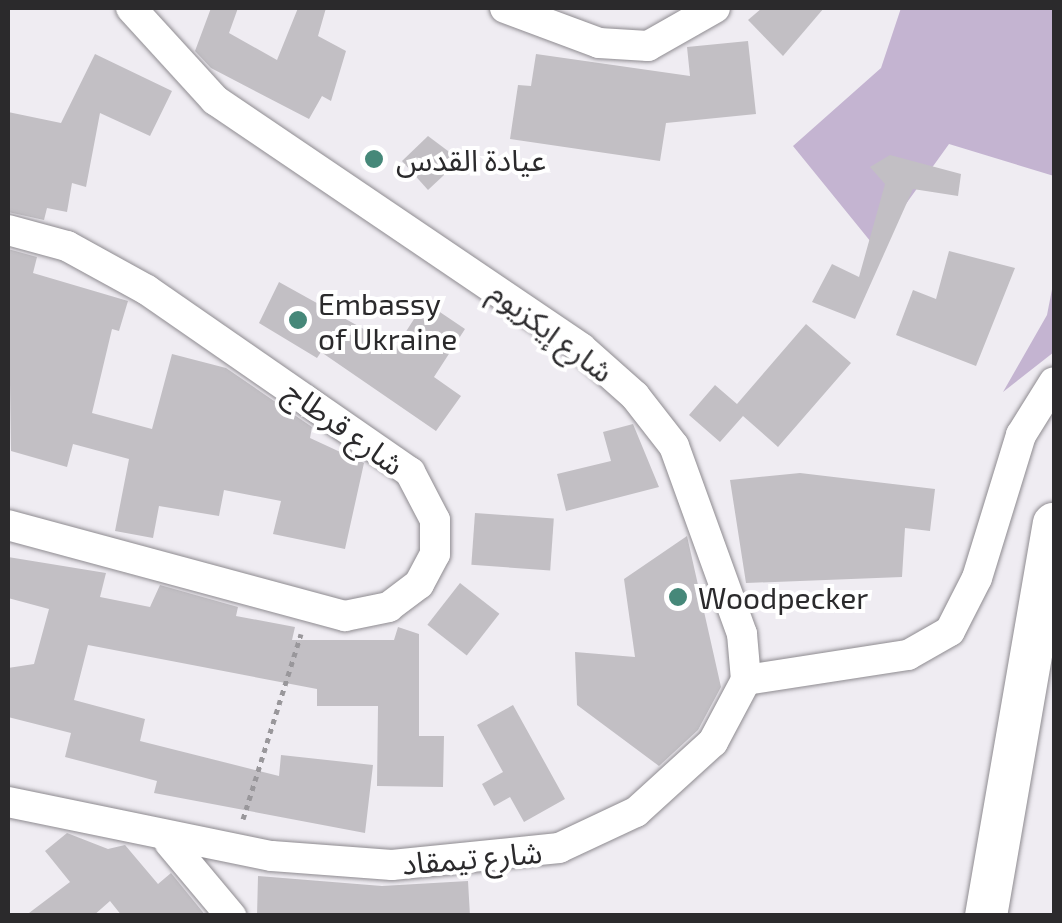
<!DOCTYPE html>
<html>
<head>
<meta charset="utf-8">
<style>
	body { margin:0 }
	#map { position:relative; width:1062px; height:923px; overflow:hidden; background:#efecf2; font-family:"Exo 2","Noto Sans Arabic",sans-serif }
	div>[style] { position:absolute }
	[style*='--x'] { left:calc(var(--x)*1px); top:calc(var(--y)*1px); width:calc(var(--w)*1px); rotate:calc(var(--a)*1deg) }
	.green>* { inset:0; background:#c4b4d1 }
	.building>* { inset:0; background:#c2bfc4; transform-origin:0 0 }
	.path>* { height:5px; margin-top:-2.5px; transform-origin:0; background:repeating-linear-gradient(90deg,#99979b 0 5px,transparent 0 10px) }
	.roads { filter:drop-shadow(0 0 2px #8e8b90) drop-shadow(0 0 2px #8e8b90) }
	.street>* { height:30px; margin:-15px; padding:0 15px; transform-origin:15px; border-radius:15px; background:#fff }
	.secondary>* { height:42px; margin:-21px; padding:0 21px; transform-origin:21px; border-radius:21px; background:#fff }
	.dots>* { width:28px; height:28px; translate:-50% -50%; box-sizing:border-box; border:5px solid #fff; border-radius:50% }
	span { translate:-50% -50%; white-space:nowrap; text-align:center; line-height:1.15; -webkit-text-stroke:8px #fff; paint-order:stroke }
	.poi-label { font-size:30px; color:#2b2a2c }
	.left { translate:0 -50%; text-align:left }
	.street-label { font-size:30px; color:#2b2a2c }
	.frame { position:absolute; inset:0; border:10px solid #2b2a2c; pointer-events:none }
</style>
</head>
<body>
<div id="map">
	<div class="green">
		<i style="clip-path:polygon(901px 8px,1054px 8px,1054px 176px,949px 144px,875px 247px,793px 146px,881px 68px)"></i>
		<i style="clip-path:polygon(1054px 279px,1054px 352px,1003px 392px,1047px 315px)"></i>
	</div>
	<div class="building">
		<i style="clip-path:polygon(211px 8px,238px 8px,229px 33px,277px 60px,298px 8px,326px 8px,318px 36px,346px 51px,331px 101px,322px 96px,309px 119px,211px 68px,195px 51px)"></i>
		<i style="clip-path:polygon(762px 8px,824px 8px,783px 56px,748px 20px)"></i>
		<i style="clip-path:polygon(748px 41px,756px 114px,666px 123px,660px 161px,510px 139px,518px 85px,531px 86px,536px 54px,690px 76px,687px 47px)"></i>
		<i style="clip-path:polygon(95px 54px,172px 91px,150px 136px,100px 113px,86px 187px,72px 183px,67px 212px,47px 208px,44px 220px,8px 212px,8px 112px,61px 123px)"></i>
		<i style="clip-path:polygon(428px 136px,460px 160px,428px 190px,402px 161px)"></i>
		<i style="clip-path:polygon(890px 155px,961px 174px,958px 196px,913px 189px,855px 319px,812px 302px,832px 264px,859px 277px,885px 184px,870px 167px)"></i>
		<i style="clip-path:polygon(8px 249px,37px 257px,33px 273px,128px 301px,119px 331px,112px 329px,92px 413px,152px 429px,172px 354px,226px 368px,312px 427px,310px 438px,364px 463px,345px 549px,273px 534px,281px 501px,224px 490px,219px 516px,159px 506px,153px 538px,115px 531px,129px 459px,73px 444px,67px 467px,11px 451px)"></i>
		<i style="clip-path:polygon(949px 251px,1015px 268px,976px 366px,896px 335px,913px 290px,936px 299px)"></i>
		<i style="clip-path:polygon(279px 282px,396px 347px,425px 302px,465px 329px,434px 377px,461px 396px,436px 431px,321px 352px,317px 358px,259px 323px)"></i>
		<i style="clip-path:polygon(806px 324px,851px 363px,778px 447px,743px 416px,720px 442px,689px 415px,715px 385px,737px 404px)"></i>
		<i style="clip-path:polygon(633px 424px,659px 487px,566px 511px,557px 474px,611px 461px,603px 432px)"></i>
		<i style="clip-path:polygon(800px 473px,935px 489px,930px 531px,905px 528px,902px 577px,746px 583px,730px 480px)"></i>
		<i style="left:475px;top:513px;width:79px;height:52px;rotate:4deg"></i>
		<i style="clip-path:polygon(687px 536px,721px 687px,698px 730px,659px 766px,577px 705px,575px 652px,635px 657px,624px 579px)"></i>
		<i style="clip-path:polygon(8px 557px,106px 573px,100px 597px,150px 607px,160px 585px,238px 607px,236px 616px,295px 627px,292px 640px,394px 640px,398px 627px,419px 634px,419px 736px,444px 736px,443px 787px,377px 786px,378px 706px,317px 706px,317px 689px,88px 645px,74px 700px,145px 719px,140px 741px,279px 776px,281px 755px,373px 765px,365px 833px,154px 793px,157px 781px,65px 757px,71px 733px,8px 717px,8px 668px,34px 664px,49px 609px,8px 598px)"></i>
		<i style="left:460px;top:583px;width:50px;height:53px;rotate:38deg"></i>
		<i style="clip-path:polygon(513px 705px,565px 799px,524px 822px,510px 797px,494px 806px,482px 784px,503px 772px,477px 725px)"></i>
		<i style="clip-path:polygon(67px 833px,108px 849px,125px 845px,158px 884px,171px 873px,206px 916px,122px 916px,110px 901px,93px 916px,25px 916px,70px 882px,45px 851px)"></i>
		<i style="clip-path:polygon(258px 876px,382px 886px,468px 881px,470px 916px,257px 916px)"></i>
	</div>
	<div class="path">
		<i style="--x:243;--y:819;--w:194;--a:-72.6"></i>
	</div>
	<div class="roads">
		<div class="street">
			<i style="--x:131;--y:8;--w:125;--a:47.6"></i>
			<i style="--x:215;--y:100;--w:442;--a:34.1"></i>
			<i style="--x:581;--y:348;--w:72;--a:41.6"></i>
			<i style="--x:635;--y:396;--w:63;--a:52"></i>
			<i style="--x:674;--y:446;--w:200;--a:70.1"></i>
			<i style="--x:742;--y:634;--w:46;--a:85"></i>
			<i style="--x:505;--y:8;--w:100;--a:20.4"></i>
			<i style="--x:599;--y:43;--w:49;--a:3.5"></i>
			<i style="--x:648;--y:46;--w:77;--a:-29.6"></i>
			<i style="--x:8;--y:230;--w:61;--a:15.2"></i>
			<i style="--x:67;--y:246;--w:91;--a:28.8"></i>
			<i style="--x:147;--y:290;--w:320;--a:34.7"></i>
			<i style="--x:410;--y:472;--w:54;--a:62.5"></i>
			<i style="--x:435;--y:520;--w:34;--a:90"></i>
			<i style="--x:435;--y:554;--w:34;--a:118"></i>
			<i style="--x:419;--y:584;--w:38;--a:143"></i>
			<i style="--x:389;--y:607;--w:45;--a:168.4"></i>
			<i style="--x:345;--y:616;--w:349;--a:-164.9"></i>
			<i style="--x:746;--y:680;--w:164;--a:-8.8"></i>
			<i style="--x:908;--y:655;--w:48;--a:-29.7"></i>
			<i style="--x:950;--y:631;--w:59;--a:-63"></i>
			<i style="--x:977;--y:578;--w:150;--a:-72.9"></i>
			<i style="--x:1021;--y:435;--w:62;--a:-58.1"></i>
			<i style="--x:8;--y:802;--w:269;--a:11.6"></i>
			<i style="--x:272;--y:856;--w:120;--a:4.3"></i>
			<i style="--x:392;--y:865;--w:168;--a:-5.8"></i>
			<i style="--x:559;--y:848;--w:85;--a:-25.1"></i>
			<i style="--x:636;--y:812;--w:104;--a:-42.3"></i>
			<i style="--x:713;--y:742;--w:70;--a:-62"></i>
			<i style="--x:169;--y:842;--w:97;--a:50"></i>
		</div>
		<div class="secondary">
			<i style="--x:986;--y:916;--w:398;--a:-80.2"></i>
		</div>
	</div>
	<div class="dots">
		<i style="left:374px;top:159px;background:#468879"></i>
		<i style="left:298px;top:320px;background:#468879"></i>
		<i style="left:678px;top:597px;background:#468879"></i>
	</div>
	<div class="poi-label">
		<span class="left" style="left:396px;top:159px">عيادة القدس</span>
		<span class="left" style="left:318px;top:320px">Embassy<br>of Ukraine</span>
		<span class="left" style="left:698px;top:597px">Woodpecker</span>
	</div>
	<div class="street-label">
		<span style="left:552px;top:331px;rotate:37deg">شارع إيكزيوم</span>
		<span style="left:345px;top:427px;rotate:36deg">شارع قرطاج</span>
		<span style="left:472px;top:857px;rotate:-5deg">شارع تيمقاد</span>
	</div>
	<div class="frame"></div>
</div>
</body>
</html>
